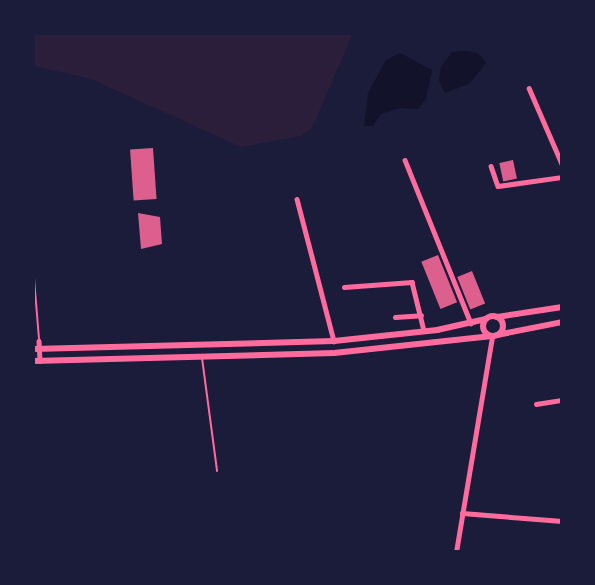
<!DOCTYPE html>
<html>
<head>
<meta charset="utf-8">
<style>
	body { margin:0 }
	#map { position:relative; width:595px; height:585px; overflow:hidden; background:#1b1b3a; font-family:"Public Sans",sans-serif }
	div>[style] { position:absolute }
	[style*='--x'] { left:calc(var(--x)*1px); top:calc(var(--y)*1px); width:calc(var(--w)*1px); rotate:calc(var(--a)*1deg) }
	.green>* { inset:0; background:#2a1e3b }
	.water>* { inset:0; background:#12122b }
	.building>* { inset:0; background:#dd5f8e; transform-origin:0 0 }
	.service>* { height:2px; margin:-1px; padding:0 1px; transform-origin:1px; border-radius:1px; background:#ff6b9d }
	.minor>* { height:4.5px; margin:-2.25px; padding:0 2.25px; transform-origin:2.25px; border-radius:2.25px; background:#ff6b9d }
	.secondary>* { height:6px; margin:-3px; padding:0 3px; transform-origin:3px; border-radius:3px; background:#ff6b9d }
	.secondary>.ring { margin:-3px; padding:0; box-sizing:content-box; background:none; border:6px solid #ff6b9d; border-radius:50% }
	span { translate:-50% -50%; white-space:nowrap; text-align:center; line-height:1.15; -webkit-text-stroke:5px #1b1b3a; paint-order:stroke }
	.frame { position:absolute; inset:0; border:35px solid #1b1b3a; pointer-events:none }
</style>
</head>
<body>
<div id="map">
	<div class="green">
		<i style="clip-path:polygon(33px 33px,353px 33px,312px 128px,301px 136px,241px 147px,91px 79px,33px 66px)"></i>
	</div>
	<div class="water">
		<i style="clip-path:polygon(466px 51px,478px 53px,486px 63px,469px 84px,445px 93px,439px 80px,441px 67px,452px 52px)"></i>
		<i style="clip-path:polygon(400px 53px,432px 70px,426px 99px,418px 109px,400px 108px,381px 114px,373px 126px,364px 126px,368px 93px,386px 60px)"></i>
	</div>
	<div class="building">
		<i style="left:153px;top:148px;width:51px;height:23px;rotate:86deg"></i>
		<i style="left:513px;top:160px;width:19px;height:14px;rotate:78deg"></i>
		<i style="clip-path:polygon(138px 213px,160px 217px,162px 244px,141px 249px)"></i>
		<i style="left:438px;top:255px;width:51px;height:18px;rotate:68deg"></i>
		<i style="left:472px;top:271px;width:35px;height:16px;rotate:68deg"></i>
	</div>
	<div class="service">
		<i style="--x:33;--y:266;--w:73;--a:85.3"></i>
		<i style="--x:202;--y:358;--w:114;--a:82.4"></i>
	</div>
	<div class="minor">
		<i style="--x:529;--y:88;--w:83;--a:66.5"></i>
		<i style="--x:405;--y:160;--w:176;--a:68"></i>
		<i style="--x:491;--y:166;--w:21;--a:71"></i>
		<i style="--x:498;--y:186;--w:65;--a:-8"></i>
		<i style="--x:297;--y:199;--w:147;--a:75.4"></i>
		<i style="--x:344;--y:287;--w:68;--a:-4.2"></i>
		<i style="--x:412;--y:282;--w:50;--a:76.2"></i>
		<i style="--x:395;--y:317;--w:26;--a:-4"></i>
		<i style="--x:39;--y:341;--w:20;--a:87"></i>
		<i style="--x:536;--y:404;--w:26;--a:-9"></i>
		<i style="--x:462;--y:513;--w:100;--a:4.6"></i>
		<i style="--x:456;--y:552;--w:219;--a:-80.5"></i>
	</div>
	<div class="secondary">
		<i class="ring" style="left:483px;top:316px;width:14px;height:14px"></i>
		<i style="--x:497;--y:317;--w:66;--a:-8.7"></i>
		<i style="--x:497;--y:335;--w:66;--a:-11.3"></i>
		<i style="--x:33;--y:349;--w:301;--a:-1.5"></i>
		<i style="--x:334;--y:341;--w:104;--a:-6.1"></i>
		<i style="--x:437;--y:330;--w:50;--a:-12.7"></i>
		<i style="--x:33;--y:361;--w:301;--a:-1.5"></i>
		<i style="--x:334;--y:353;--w:159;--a:-6.1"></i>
	</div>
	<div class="frame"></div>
</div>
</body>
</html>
